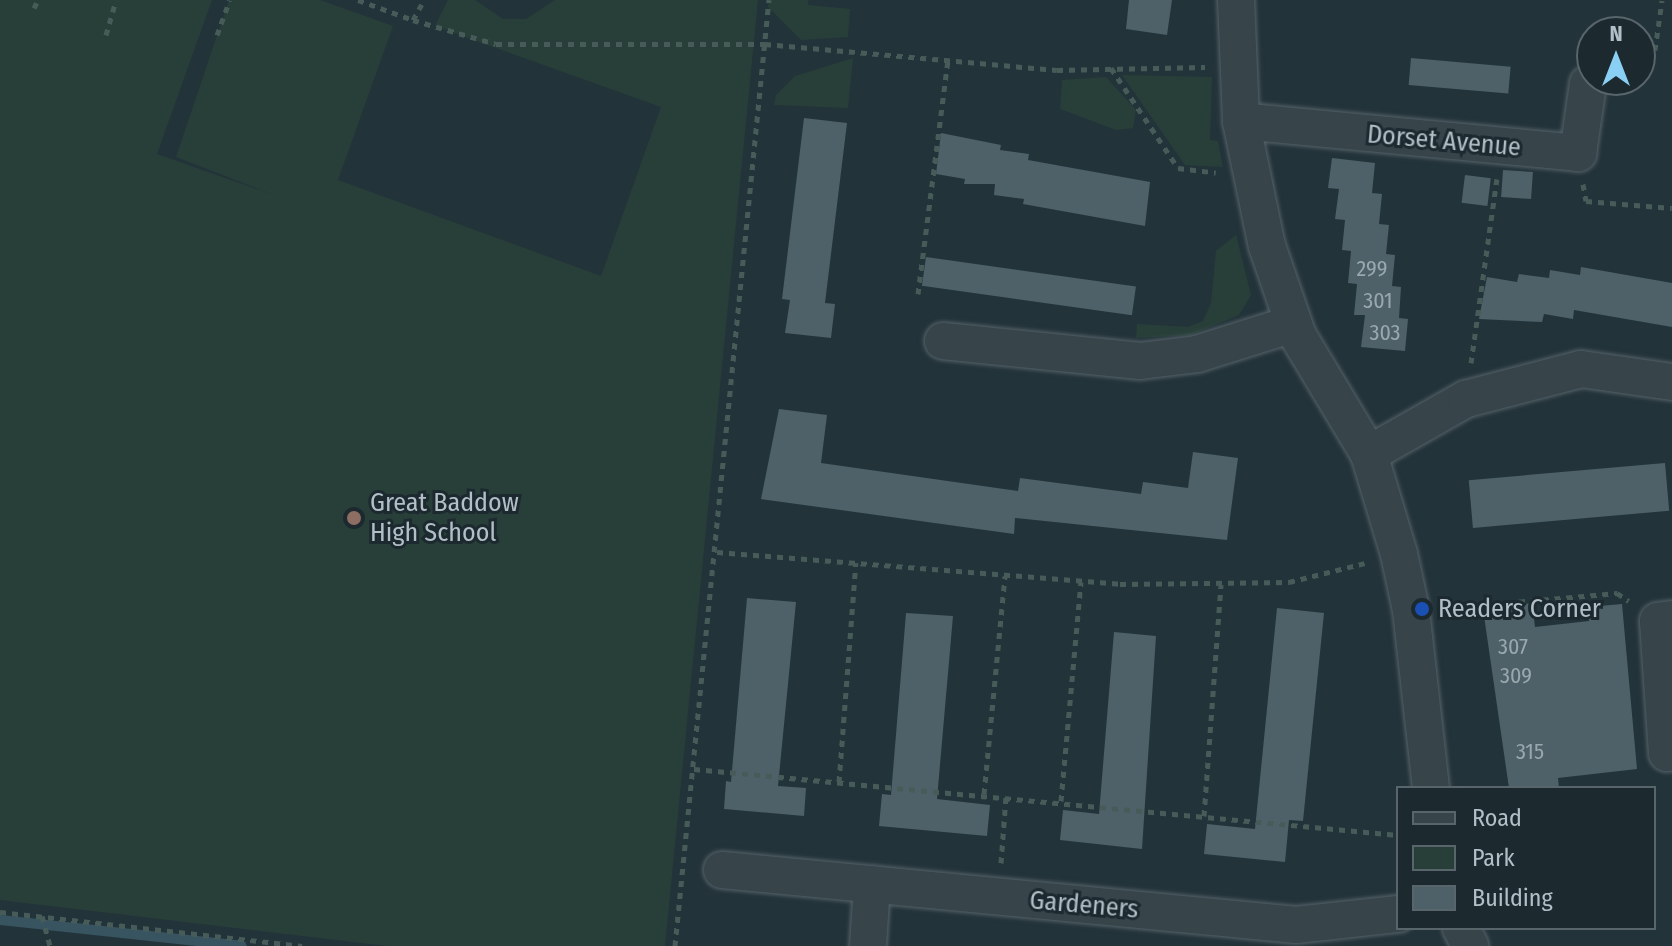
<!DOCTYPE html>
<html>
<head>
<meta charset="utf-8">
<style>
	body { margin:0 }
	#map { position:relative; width:1672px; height:946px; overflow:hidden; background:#23333a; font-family:"Fira Sans Condensed",sans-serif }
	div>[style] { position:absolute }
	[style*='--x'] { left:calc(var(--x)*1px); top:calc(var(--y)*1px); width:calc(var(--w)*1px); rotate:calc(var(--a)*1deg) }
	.green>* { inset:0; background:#283f39 }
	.stream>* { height:10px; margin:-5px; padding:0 5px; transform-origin:5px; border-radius:5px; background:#375460 }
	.building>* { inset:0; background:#4e6168; transform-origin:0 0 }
	.path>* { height:5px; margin-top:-2.5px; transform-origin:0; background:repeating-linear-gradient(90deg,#475c59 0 6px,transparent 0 12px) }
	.roads { filter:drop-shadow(0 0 2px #556268) drop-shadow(0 0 2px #556268) }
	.minor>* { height:36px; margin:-18px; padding:0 18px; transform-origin:18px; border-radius:18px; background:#37444a }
	.dots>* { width:22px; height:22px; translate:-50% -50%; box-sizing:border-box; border:4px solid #1c292f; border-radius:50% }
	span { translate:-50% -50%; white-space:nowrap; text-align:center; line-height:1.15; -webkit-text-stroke:6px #1c292f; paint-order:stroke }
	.number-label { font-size:22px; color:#99a8ae }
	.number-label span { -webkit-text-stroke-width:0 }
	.street-label { font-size:26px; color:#b2bfc6 }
	.poi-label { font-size:26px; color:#b2bfc6 }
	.left { translate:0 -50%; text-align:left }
	.legend { position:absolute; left:1396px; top:786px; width:260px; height:144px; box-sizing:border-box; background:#1c292f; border:2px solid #58656b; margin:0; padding:10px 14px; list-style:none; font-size:24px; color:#b2bfc6 }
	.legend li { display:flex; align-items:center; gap:16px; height:40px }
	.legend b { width:40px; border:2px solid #58656b }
	.north { position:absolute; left:1576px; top:16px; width:80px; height:80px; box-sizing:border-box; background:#1c292f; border:2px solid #58656b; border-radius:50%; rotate:0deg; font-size:22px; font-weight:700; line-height:32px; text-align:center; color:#b2bfc6 }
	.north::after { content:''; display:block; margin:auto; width:28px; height:36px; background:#89d0f4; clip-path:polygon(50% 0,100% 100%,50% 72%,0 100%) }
</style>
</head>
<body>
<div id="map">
	<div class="green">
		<i style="clip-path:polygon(0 0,212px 0,157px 154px,274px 195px,176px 157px,229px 0,320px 0,393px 26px,338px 180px,601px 276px,661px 107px,435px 26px,448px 0,475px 0,503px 19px,526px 19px,555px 0,758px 0,665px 946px,387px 946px,0 900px)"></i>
		<i style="clip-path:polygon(769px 0,808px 0,808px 5px,850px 9px,848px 37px,801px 40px,768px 7px)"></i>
		<i style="clip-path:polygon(853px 58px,848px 108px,774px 105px,776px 95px,795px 76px)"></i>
		<i style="clip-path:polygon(1122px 75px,1212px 77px,1210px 140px,1218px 141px,1223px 167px,1185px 165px)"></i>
		<i style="clip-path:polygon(1106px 77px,1136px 110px,1133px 128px,1116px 130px,1060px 109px,1062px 80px)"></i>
		<i style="clip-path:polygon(1236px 235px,1251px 295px,1239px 315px,1191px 335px,1136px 338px,1137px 324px,1188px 327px,1203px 321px,1211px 303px,1216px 251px)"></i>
	</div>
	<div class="stream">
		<i style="--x:0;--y:920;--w:243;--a:6.1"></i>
	</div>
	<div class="building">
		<i style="clip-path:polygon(1129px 0,1172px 0,1167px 35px,1126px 29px)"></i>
		<i style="left:1411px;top:58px;width:100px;height:27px;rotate:5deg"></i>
		<i style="clip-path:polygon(804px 118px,847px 123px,825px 303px,835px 304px,831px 338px,785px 333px,790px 300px,782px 299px)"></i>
		<i style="clip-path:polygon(941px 133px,1001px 145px,1000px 150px,1029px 154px,1028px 160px,1150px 182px,1145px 226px,1023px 204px,1024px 199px,994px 195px,995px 184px,964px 184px,965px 179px,936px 174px)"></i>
		<i style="clip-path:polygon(1332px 158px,1375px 163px,1372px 193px,1382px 194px,1379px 224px,1389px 225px,1386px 254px,1395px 255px,1392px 286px,1401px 287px,1399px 318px,1408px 319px,1405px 351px,1361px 347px,1365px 315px,1354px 315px,1357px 284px,1348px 283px,1351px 251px,1342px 250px,1345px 220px,1335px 219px,1339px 189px,1328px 188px)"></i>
		<i style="left:1503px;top:170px;width:30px;height:27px;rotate:4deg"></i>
		<i style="left:1465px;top:175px;width:26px;height:28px;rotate:7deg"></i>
		<i style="left:926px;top:257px;width:212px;height:29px;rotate:8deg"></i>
		<i style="clip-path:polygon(1581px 267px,1672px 283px,1672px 327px,1574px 310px,1573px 319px,1544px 314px,1542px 322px,1479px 319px,1487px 277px,1517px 282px,1519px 274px,1549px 278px,1550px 270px,1580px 275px)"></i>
		<i style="clip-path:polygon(779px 409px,827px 415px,821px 463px,1018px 491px,1020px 478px,1141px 494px,1143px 482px,1188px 488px,1193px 452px,1238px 458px,1227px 540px,1015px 518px,1014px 534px,761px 499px)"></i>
		<i style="left:1665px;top:463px;width:48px;height:197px;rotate:85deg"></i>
		<i style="clip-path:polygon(747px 598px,796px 602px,778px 786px,806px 788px,804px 816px,724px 809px,726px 781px,731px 782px)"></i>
		<i style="clip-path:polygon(1532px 603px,1535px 627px,1589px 621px,1588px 607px,1622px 604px,1637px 769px,1558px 778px,1559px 788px,1509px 788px,1483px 609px)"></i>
		<i style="clip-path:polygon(1277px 608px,1324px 613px,1303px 821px,1289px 820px,1285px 862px,1204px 854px,1207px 824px,1255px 829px)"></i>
		<i style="clip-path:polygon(906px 613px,953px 616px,937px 799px,990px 805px,987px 836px,879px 826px,882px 794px,891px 795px)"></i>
		<i style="clip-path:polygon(1114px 632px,1156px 636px,1142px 849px,1060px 840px,1063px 810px,1099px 814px)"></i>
	</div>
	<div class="path">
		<i style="--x:358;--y:0;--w:59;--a:20"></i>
		<i style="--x:413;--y:20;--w:23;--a:-61"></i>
		<i style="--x:34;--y:8;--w:9;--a:-63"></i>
		<i style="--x:413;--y:20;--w:86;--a:16.1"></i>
		<i style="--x:496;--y:44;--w:269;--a:0"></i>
		<i style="--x:765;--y:44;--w:293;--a:5.1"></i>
		<i style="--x:1057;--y:70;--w:148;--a:-1.2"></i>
		<i style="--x:106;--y:35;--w:36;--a:-74"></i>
		<i style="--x:217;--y:35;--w:37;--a:-70"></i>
		<i style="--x:1640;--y:49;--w:15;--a:4"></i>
		<i style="--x:1655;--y:50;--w:50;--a:-82"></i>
		<i style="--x:1111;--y:68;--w:120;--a:56.2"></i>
		<i style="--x:1178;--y:168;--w:38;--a:7"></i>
		<i style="--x:1583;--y:184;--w:17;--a:80"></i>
		<i style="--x:1586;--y:201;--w:86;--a:4.7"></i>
		<i style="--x:918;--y:294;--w:236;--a:-82.7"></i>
		<i style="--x:1471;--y:363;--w:186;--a:-82"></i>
		<i style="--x:717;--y:552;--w:404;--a:4.5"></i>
		<i style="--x:1120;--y:584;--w:169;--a:-0.7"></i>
		<i style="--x:1289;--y:582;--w:78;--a:-14"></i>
		<i style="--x:1447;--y:608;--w:171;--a:-5"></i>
		<i style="--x:1617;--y:593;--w:14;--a:34"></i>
		<i style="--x:694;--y:769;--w:707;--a:5.36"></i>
		<i style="--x:839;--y:782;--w:220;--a:-85.6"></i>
		<i style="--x:984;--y:794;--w:219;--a:-84.5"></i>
		<i style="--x:1061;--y:801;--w:220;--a:-84.8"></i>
		<i style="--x:1204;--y:816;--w:232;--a:-85.8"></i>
		<i style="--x:1001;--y:863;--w:67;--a:-85.7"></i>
		<i style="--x:0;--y:912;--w:304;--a:6.4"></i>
		<i style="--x:42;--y:916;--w:31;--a:75"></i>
		<i style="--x:675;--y:946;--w:951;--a:-84.33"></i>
	</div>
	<div class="roads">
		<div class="minor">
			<i style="--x:1236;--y:0;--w:121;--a:87.6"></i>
			<i style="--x:1241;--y:121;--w:128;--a:78.3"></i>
			<i style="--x:1267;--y:246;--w:95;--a:71"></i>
			<i style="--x:1298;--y:336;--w:138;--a:59"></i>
			<i style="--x:1369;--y:454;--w:104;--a:73.3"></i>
			<i style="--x:1399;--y:554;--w:57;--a:77.9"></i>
			<i style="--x:1411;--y:610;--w:179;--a:83.6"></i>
			<i style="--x:1241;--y:121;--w:339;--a:5.4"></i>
			<i style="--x:1578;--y:153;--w:70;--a:-81.8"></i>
			<i style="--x:943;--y:341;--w:198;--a:5.8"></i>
			<i style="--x:1140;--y:361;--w:57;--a:-7"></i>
			<i style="--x:1197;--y:354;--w:101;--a:-17.4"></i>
			<i style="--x:1369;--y:454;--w:112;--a:-29.6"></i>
			<i style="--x:1466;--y:399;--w:119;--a:-14.6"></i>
			<i style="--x:1581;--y:369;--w:92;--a:8.1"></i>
			<i style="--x:1672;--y:619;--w:14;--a:172"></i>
			<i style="--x:1658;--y:621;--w:132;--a:86.1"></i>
			<i style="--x:1667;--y:753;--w:5;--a:-11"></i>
			<i style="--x:722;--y:870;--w:577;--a:5.47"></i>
			<i style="--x:1296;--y:925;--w:103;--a:-6.2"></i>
			<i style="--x:1461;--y:928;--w:20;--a:63"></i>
			<i style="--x:868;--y:946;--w:62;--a:-86.3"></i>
		</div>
	</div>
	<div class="dots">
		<i style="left:354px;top:518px;background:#8d6e63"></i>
		<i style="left:1422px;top:609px;background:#1a4fb4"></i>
	</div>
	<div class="number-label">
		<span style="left:1372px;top:269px">299</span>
		<span style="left:1378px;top:301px">301</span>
		<span style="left:1385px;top:333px">303</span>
		<span style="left:1513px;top:647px">307</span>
		<span style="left:1516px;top:676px">309</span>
		<span style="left:1530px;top:752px">315</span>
	</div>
	<div class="street-label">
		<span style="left:1444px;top:141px;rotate:5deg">Dorset Avenue</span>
		<span style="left:1084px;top:905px;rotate:5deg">Gardeners</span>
	</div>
	<div class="poi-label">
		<span class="left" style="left:370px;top:518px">Great Baddow<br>High School</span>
		<span class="left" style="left:1438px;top:609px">Readers Corner</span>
	</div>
	<ul class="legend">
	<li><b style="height:10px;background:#37444a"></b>Road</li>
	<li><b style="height:22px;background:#283f39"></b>Park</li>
	<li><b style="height:22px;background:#4e6168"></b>Building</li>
	</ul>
	<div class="north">N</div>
</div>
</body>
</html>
